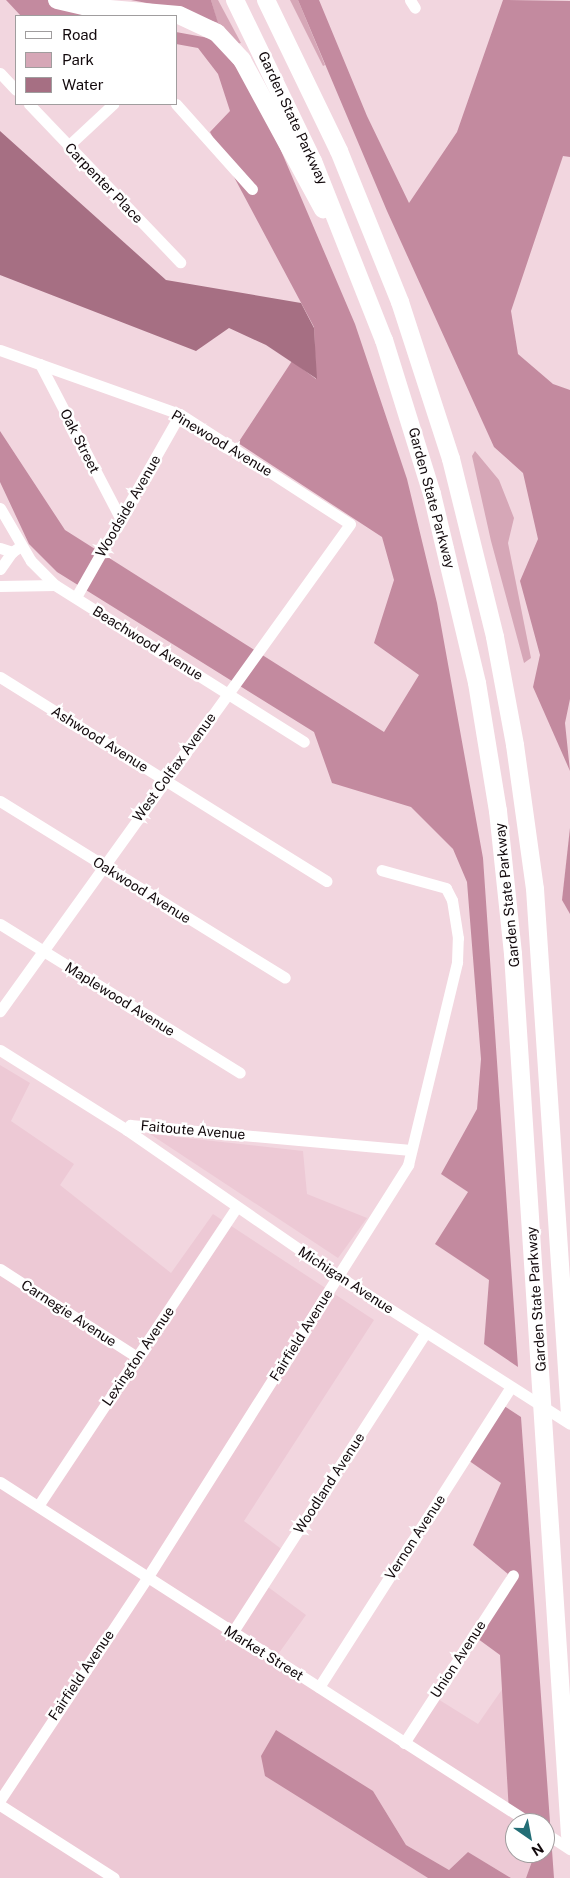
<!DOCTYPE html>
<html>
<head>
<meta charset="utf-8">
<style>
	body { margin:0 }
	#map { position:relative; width:570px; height:1878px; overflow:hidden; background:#f2d6df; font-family:"Public Sans",sans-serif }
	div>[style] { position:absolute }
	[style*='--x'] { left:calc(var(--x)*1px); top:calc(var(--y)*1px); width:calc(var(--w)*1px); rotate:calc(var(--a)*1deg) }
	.built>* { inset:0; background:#edc9d5 }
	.green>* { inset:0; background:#d6a7b7 }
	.forest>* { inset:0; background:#c38a9f }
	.water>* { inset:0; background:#a66f83 }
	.minor>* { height:11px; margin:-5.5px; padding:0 5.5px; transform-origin:5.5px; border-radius:5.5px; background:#fff }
	.highway>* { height:18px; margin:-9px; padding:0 9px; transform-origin:9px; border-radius:9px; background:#fff }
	span { translate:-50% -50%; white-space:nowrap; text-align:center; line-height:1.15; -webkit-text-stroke:5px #fff; paint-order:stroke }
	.street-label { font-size:14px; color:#12090c }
	.legend { position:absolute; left:15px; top:15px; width:162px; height:90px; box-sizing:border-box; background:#fff; border:1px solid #a09d9e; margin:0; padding:6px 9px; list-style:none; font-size:15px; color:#12090c }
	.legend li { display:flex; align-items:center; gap:10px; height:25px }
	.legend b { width:25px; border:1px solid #a09d9e }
	.north { position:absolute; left:505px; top:1813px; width:50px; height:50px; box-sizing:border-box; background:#fff; border:1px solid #a09d9e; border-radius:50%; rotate:147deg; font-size:14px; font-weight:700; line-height:20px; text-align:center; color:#12090c }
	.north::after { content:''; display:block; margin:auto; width:18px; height:22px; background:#236e76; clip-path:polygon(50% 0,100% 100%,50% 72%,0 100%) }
</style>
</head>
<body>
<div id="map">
	<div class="built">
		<i style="clip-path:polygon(0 1065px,30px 1083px,11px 1121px,74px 1164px,60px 1185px,171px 1273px,213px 1214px,374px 1320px,244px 1521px,284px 1551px,264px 1584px,306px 1615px,274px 1660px,403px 1744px,433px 1696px,478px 1724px,503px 1688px,509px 1813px,518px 1823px,515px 1853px,535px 1853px,526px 1878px,511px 1878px,468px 1852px,449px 1870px,406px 1845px,373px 1791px,265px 1776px,428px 1878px,0 1878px)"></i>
		<i style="clip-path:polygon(150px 1134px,303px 1151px,307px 1194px,367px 1218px,338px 1258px)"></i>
	</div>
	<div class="green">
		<i style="clip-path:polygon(211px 0,218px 0,241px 43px,237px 44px,218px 25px)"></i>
		<i style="clip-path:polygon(290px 0,298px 0,325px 65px,323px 66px)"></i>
		<i style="clip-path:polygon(475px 451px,499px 480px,514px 518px,508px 543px,531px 658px,524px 663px,491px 541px,472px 456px)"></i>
	</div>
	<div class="forest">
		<i style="clip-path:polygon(6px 0,95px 0,100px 16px,21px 16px)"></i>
		<i style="clip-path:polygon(131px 0,211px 0,218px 23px,168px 7px)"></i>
		<i style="clip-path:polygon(298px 0,319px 0,367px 116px,409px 203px,457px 132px,503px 0,570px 1px,570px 157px,563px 156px,511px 311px,518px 354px,553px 384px,570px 390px,570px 699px,565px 723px,570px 771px,533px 687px,540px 655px,520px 581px,538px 539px,523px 473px,494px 447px,387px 211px)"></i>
		<i style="clip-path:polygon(176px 32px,214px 39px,256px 92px,355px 324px,407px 479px,437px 603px,483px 858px,518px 1367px,484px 1344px,489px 1280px,435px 1244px,468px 1192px,441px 1174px,477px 1109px,481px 1059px,467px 882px,453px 849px,411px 807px,332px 783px,314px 732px,57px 572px,29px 544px,0 482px,0 431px,65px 530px,384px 732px,419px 675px,374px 643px,394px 580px,382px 537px,238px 443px,292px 361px,316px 379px,314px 327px,210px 132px,230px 111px,218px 74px,198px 48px,176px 44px)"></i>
		<i style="clip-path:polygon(570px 828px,570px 914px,562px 900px)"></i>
		<i style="clip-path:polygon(498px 1402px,521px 1417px,554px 1878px,526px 1878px,535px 1853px,545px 1853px,545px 1823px,518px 1823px,509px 1813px,500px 1655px,474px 1636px,508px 1574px,473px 1545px,501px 1483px,465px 1458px)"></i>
		<i style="clip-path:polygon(276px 1730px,373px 1791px,406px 1845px,449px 1870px,468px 1852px,511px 1878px,428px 1878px,265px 1776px,261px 1756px)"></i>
	</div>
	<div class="water">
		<i style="clip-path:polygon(0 131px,166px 280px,301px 303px,314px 328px,317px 379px,266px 345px,229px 328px,196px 351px,0 275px)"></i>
	</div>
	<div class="minor">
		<i style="--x:410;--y:0;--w:9;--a:58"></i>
		<i style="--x:0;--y:73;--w:23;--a:47"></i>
		<i style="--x:29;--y:104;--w:219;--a:46.3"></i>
		<i style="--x:176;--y:104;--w:114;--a:48.2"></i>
		<i style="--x:68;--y:146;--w:62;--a:-43"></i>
		<i style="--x:0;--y:350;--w:191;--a:19.6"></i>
		<i style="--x:180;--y:414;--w:202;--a:32.9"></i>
		<i style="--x:350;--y:524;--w:600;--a:125.7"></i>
		<i style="--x:40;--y:364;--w:174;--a:62.5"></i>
		<i style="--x:0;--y:508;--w:61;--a:59.7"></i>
		<i style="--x:31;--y:561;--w:34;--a:45"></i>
		<i style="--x:55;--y:585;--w:294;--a:32.2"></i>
		<i style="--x:0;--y:548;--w:13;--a:18"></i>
		<i style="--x:12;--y:552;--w:11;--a:-34"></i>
		<i style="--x:0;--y:569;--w:21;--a:-55"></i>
		<i style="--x:0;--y:586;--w:55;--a:-1"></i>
		<i style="--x:76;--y:597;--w:210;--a:-60.4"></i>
		<i style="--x:0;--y:677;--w:385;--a:32"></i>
		<i style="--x:0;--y:801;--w:335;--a:31.8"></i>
		<i style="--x:0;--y:924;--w:282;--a:31.8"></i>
		<i style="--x:0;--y:1050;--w:150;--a:32.2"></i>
		<i style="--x:127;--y:1130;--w:257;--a:34.7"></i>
		<i style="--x:338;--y:1276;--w:275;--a:32.5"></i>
		<i style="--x:127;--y:1130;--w:6;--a:-59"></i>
		<i style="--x:130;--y:1125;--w:282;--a:5.1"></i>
		<i style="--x:0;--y:1269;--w:163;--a:32.7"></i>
		<i style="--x:0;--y:1482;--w:630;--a:32.76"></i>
		<i style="--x:38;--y:1506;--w:359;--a:-56.4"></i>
		<i style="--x:232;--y:1633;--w:358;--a:-57.2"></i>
		<i style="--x:319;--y:1687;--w:356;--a:-57.4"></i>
		<i style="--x:404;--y:1743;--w:200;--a:-57"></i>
		<i style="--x:0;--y:1800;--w:266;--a:-56.5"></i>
		<i style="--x:147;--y:1578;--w:489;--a:-57.7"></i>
		<i style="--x:408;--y:1165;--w:209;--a:-76.4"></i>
		<i style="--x:457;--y:962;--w:24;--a:-88"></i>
		<i style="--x:458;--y:938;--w:38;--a:-99"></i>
		<i style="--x:452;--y:900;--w:13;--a:-117"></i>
		<i style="--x:446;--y:888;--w:67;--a:-164.5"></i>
		<i style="--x:0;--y:1805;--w:135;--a:32.6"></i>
		<i style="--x:545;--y:1833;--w:30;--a:33"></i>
	</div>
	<div class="highway">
		<i style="--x:57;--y:0;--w:31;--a:13"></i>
		<i style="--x:87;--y:7;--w:92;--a:5"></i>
		<i style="--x:179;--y:15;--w:42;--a:25.3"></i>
		<i style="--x:217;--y:33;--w:37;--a:47"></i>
		<i style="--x:242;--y:60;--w:170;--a:61.5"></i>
		<i style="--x:235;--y:0;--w:179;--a:64.2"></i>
		<i style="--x:313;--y:161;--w:193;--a:68.4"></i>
		<i style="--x:384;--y:340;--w:161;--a:72.7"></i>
		<i style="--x:432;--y:494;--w:194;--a:76.6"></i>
		<i style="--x:477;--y:683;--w:130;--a:80.7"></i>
		<i style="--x:498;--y:811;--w:144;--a:84"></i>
		<i style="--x:513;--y:954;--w:883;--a:86.3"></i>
		<i style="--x:266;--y:0;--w:168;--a:64.2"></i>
		<i style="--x:339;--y:151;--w:163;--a:68"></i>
		<i style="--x:400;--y:302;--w:165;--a:72"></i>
		<i style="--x:451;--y:459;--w:183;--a:76.1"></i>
		<i style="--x:495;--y:637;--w:110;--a:79.5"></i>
		<i style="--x:515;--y:745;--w:145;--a:82.1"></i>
		<i style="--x:535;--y:889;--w:527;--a:86.19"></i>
	</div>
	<div class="street-label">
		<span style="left:293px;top:118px;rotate:65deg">Garden State Parkway</span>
		<span style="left:104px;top:183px;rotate:46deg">Carpenter Place</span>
		<span style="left:80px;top:441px;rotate:63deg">Oak Street</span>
		<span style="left:222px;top:443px;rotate:31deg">Pinewood Avenue</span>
		<span style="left:432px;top:498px;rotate:75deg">Garden State Parkway</span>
		<span style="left:128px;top:506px;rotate:-60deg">Woodside Avenue</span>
		<span style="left:148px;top:643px;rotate:32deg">Beachwood Avenue</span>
		<span style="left:100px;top:739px;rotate:32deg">Ashwood Avenue</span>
		<span style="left:174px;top:767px;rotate:-54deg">West Colfax Avenue</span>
		<span style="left:142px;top:890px;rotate:32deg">Oakwood Avenue</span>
		<span style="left:507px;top:895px;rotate:-96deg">Garden State Parkway</span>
		<span style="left:120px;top:999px;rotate:32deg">Maplewood Avenue</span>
		<span style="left:193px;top:1130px;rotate:5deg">Faitoute Avenue</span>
		<span style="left:346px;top:1280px;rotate:33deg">Michigan Avenue</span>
		<span style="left:536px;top:1299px;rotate:-94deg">Garden State Parkway</span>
		<span style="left:69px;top:1313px;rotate:33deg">Carnegie Avenue</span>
		<span style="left:301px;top:1335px;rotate:-58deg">Fairfield Avenue</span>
		<span style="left:138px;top:1356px;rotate:-56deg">Lexington Avenue</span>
		<span style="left:329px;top:1483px;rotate:-57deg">Woodland Avenue</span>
		<span style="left:415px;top:1537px;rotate:-57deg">Vernon Avenue</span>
		<span style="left:264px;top:1653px;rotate:32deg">Market Street</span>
		<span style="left:458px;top:1659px;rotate:-57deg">Union Avenue</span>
		<span style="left:81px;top:1675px;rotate:-56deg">Fairfield Avenue</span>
	</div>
	<ul class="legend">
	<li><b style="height:6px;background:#fff"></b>Road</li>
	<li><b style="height:14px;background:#d6a7b7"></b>Park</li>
	<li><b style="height:14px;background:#a66f83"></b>Water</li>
	</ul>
	<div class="north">N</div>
</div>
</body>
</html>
